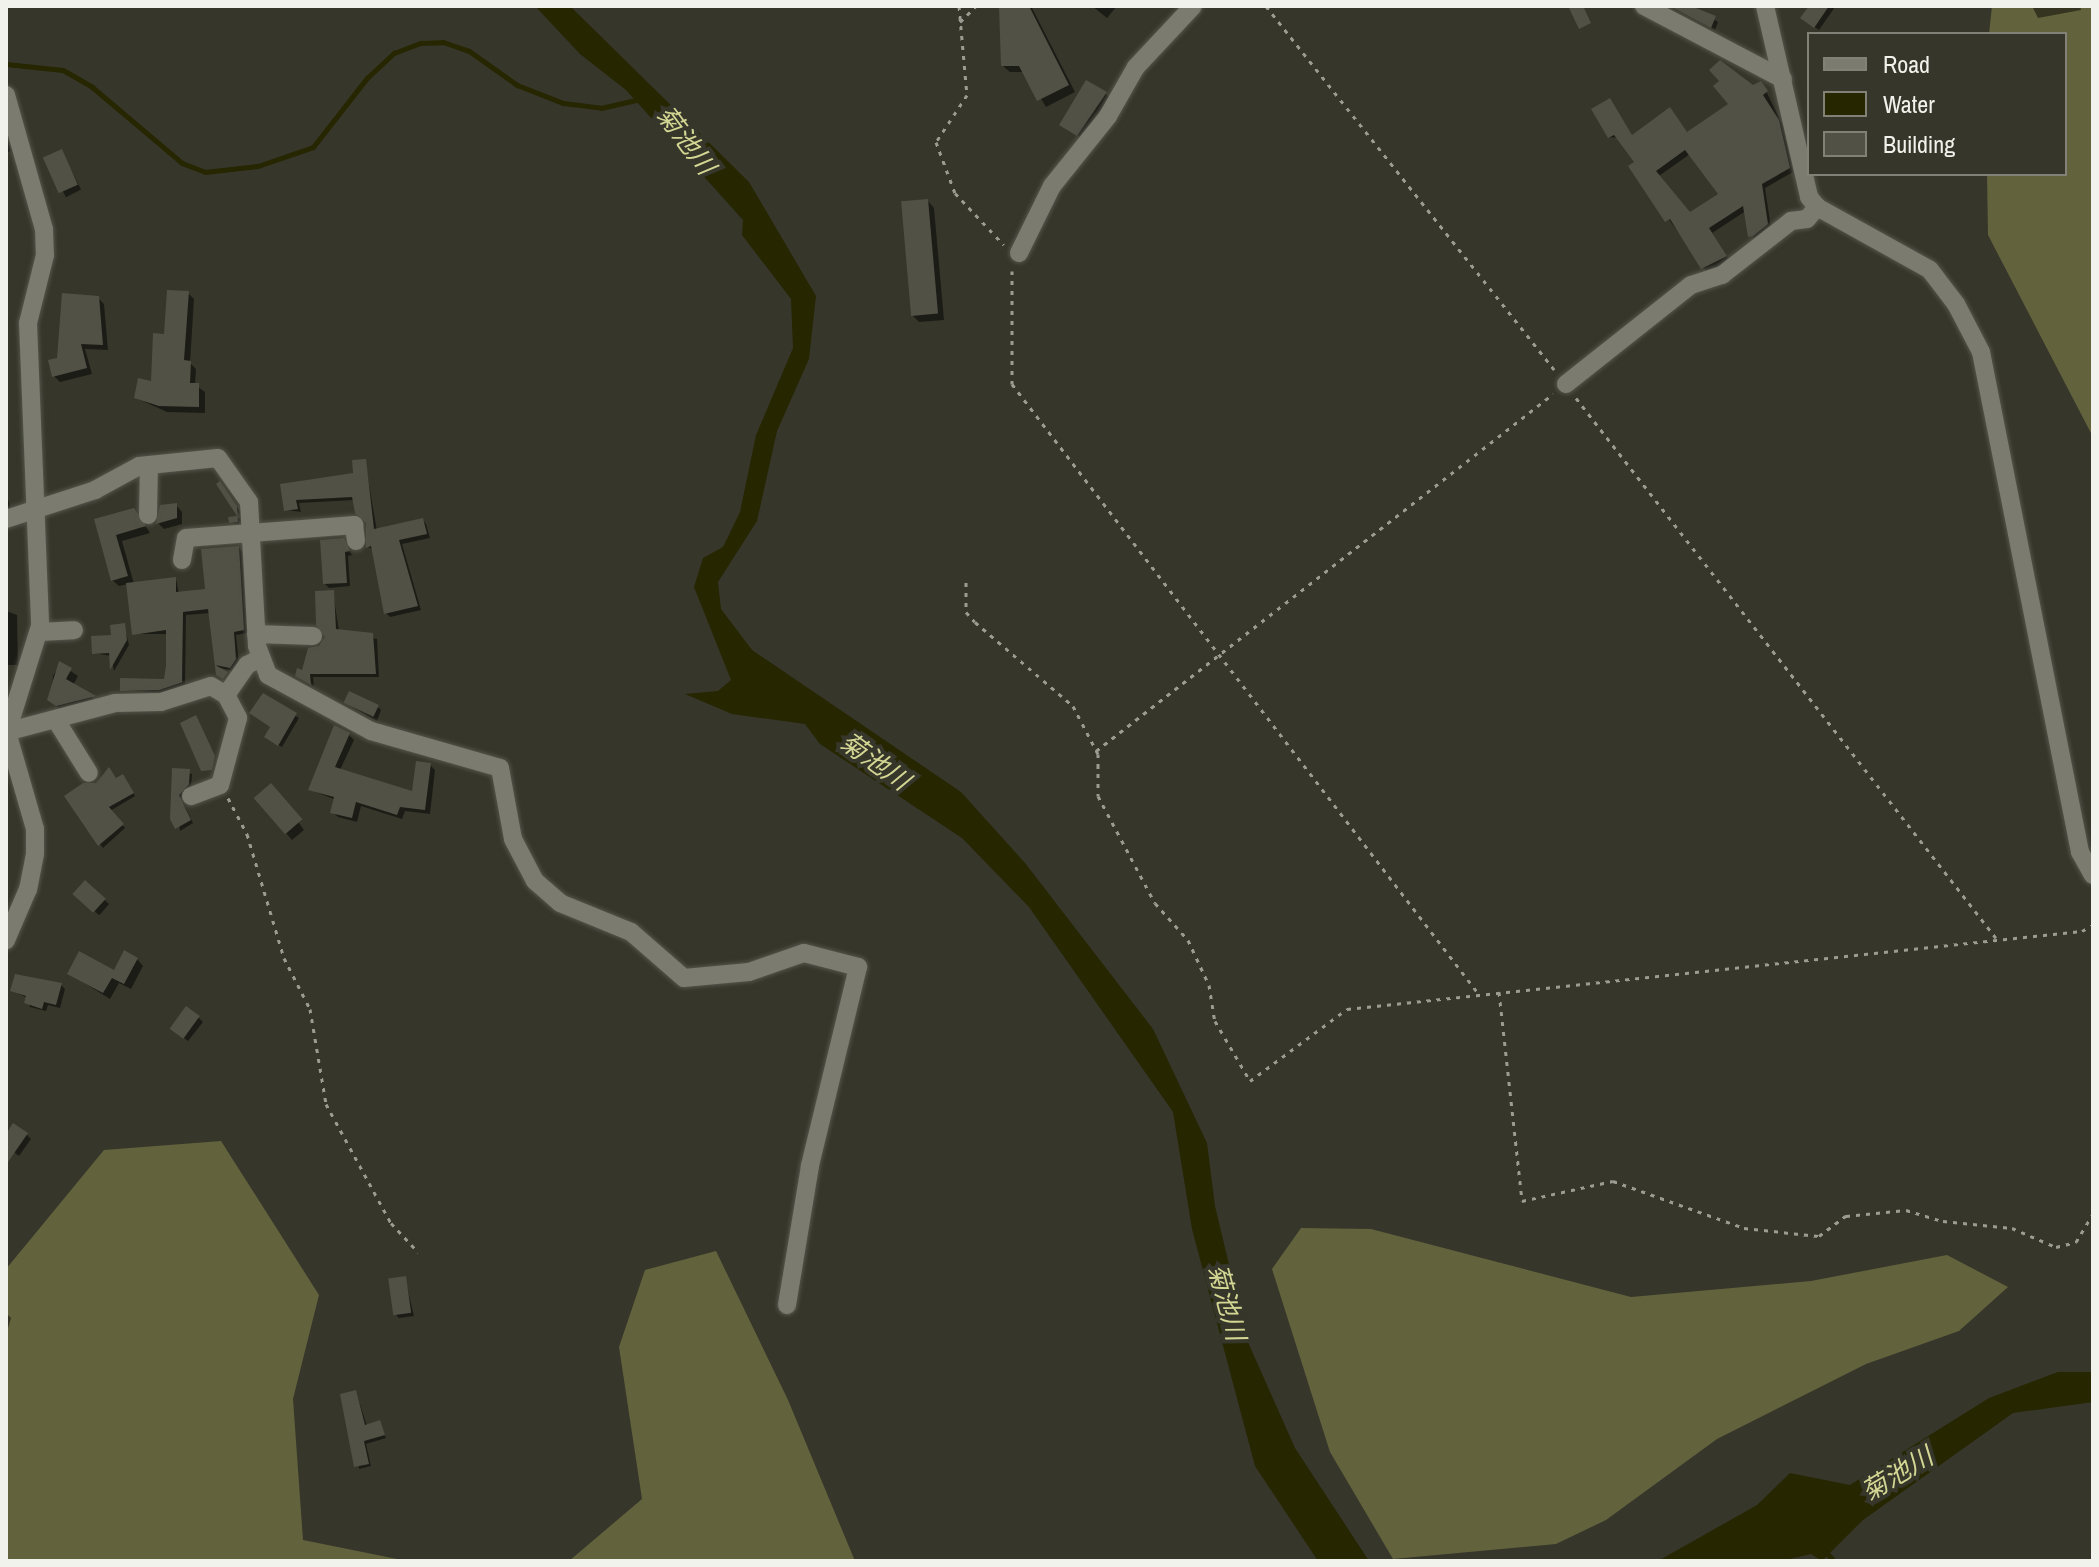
<!DOCTYPE html>
<html>
<head>
<meta charset="utf-8">
<style>
	body { margin:0 }
	#map { position:relative; width:2099px; height:1567px; overflow:hidden; background:#36362b; font-family:"Archivo Narrow","Noto Sans JP",sans-serif }
	div>[style] { position:absolute }
	[style*='--x'] { left:calc(var(--x)*1px); top:calc(var(--y)*1px); width:calc(var(--w)*1px); rotate:calc(var(--a)*1deg) }
	.forest>* { inset:0; background:#62633c }
	.water>* { inset:0; background:#262600 }
	.shadow>* { inset:0; background:#0007; transform-origin:0 0 }
	.stream>* { height:5px; margin:-2.5px; padding:0 2.5px; transform-origin:2.5px; border-radius:2.5px; background:#262600 }
	.building>* { inset:0; background:#515146; transform-origin:0 0 }
	.path>* { height:3px; margin-top:-1.5px; transform-origin:0; background:repeating-linear-gradient(90deg,#9c9c93 0 4px,transparent 0 10px) }
	.roads { filter:drop-shadow(0 0 2px #54554b) drop-shadow(0 0 2px #54554b) }
	.minor>* { height:18px; margin:-9px; padding:0 9px; transform-origin:9px; border-radius:9px; background:#7b7c6f }
	span { translate:-50% -50%; white-space:nowrap; text-align:center; line-height:1.15; -webkit-text-stroke:8px #36362b; paint-order:stroke }
	.water-label { font-size:26px; color:#d4d793; font-style:italic }
	.frame { position:absolute; inset:0; border:8px solid #f1f2eb; pointer-events:none }
	.legend { position:absolute; left:1807px; top:32px; width:260px; height:144px; box-sizing:border-box; background:#36362b; border:2px solid #818178; margin:0; padding:10px 14px; list-style:none; font-size:24px; color:#f1f2eb }
	.legend li { display:flex; align-items:center; gap:16px; height:40px }
	.legend b { width:40px; border:2px solid #818178 }
</style>
</head>
<body>
<div id="map">
	<div class="forest">
		<i style="clip-path:polygon(1992px 6px,2093px 6px,2093px 437px,1988px 235px,1987px 174px,2065px 174px,2065px 34px,1989px 34px)"></i>
		<i style="clip-path:polygon(221px 1141px,319px 1295px,293px 1399px,303px 1540px,407px 1561px,6px 1561px,6px 1269px,104px 1150px)"></i>
		<i style="clip-path:polygon(1301px 1228px,1371px 1229px,1631px 1297px,1811px 1281px,1947px 1255px,2008px 1287px,1959px 1331px,1866px 1364px,1717px 1439px,1606px 1520px,1556px 1544px,1393px 1559px,1330px 1452px,1272px 1269px)"></i>
		<i style="clip-path:polygon(716px 1251px,788px 1400px,855px 1561px,569px 1561px,642px 1499px,619px 1347px,645px 1270px)"></i>
	</div>
	<div class="water">
		<i style="clip-path:polygon(535px 6px,570px 6px,749px 182px,816px 296px,809px 359px,777px 431px,757px 521px,718px 582px,721px 609px,752px 650px,961px 792px,1025px 863px,1153px 1029px,1207px 1143px,1215px 1206px,1247px 1340px,1295px 1448px,1369px 1561px,1318px 1561px,1255px 1466px,1192px 1229px,1173px 1112px,1029px 907px,962px 838px,820px 744px,805px 724px,732px 714px,685px 694px,718px 691px,731px 680px,694px 587px,703px 558px,723px 547px,740px 512px,756px 435px,793px 348px,791px 299px,742px 235px,743px 220px,626px 90px,580px 54px)"></i>
		<i style="clip-path:polygon(2058px 1372px,2093px 1372px,2093px 1402px,2013px 1413px,1863px 1520px,1822px 1561px,1811px 1554px,1781px 1561px,1658px 1561px,1757px 1505px,1790px 1473px,1850px 1485px,1989px 1398px)"></i>
	</div>
	<div class="shadow">
		<i style="clip-path:polygon(1001px 6px,1031px 6px,1075px 92px,1046px 107px,1025px 72px,1010px 72px,1003px 66px)"></i>
		<i style="clip-path:polygon(1092px 6px,1117px 6px,1107px 18px)"></i>
		<i style="clip-path:polygon(1670px 6px,1692px 6px,1718px 22px,1715px 30px)"></i>
		<i style="clip-path:polygon(1802px 6px,1834px 6px,1835px 7px,1819px 30px,1807px 22px,1809px 9px)"></i>
		<i style="clip-path:polygon(2032px 6px,2080px 6px,2081px 10px,2038px 18px)"></i>
		<i style="clip-path:polygon(evenodd,1753px 87px,1764px 87px,1783px 126px,1793px 172px,1765px 188px,1771px 228px,1754px 240px,1746px 211px,1712px 233px,1730px 261px,1707px 272px,1631px 167px,1637px 163px,1619px 138px,1609px 137px,1610px 100px,1633px 137px,1686px 135px,1753px 87px,1690px 154px,1721px 195px,1690px 214px,1659px 176px,1690px 154px)"></i>
		<i style="clip-path:polygon(1105px 93px,1109px 97px,1082px 138px,1066px 129px)"></i>
		<i style="clip-path:polygon(6px 134px,11px 151px,6px 153px)"></i>
		<i style="left:62px;top:152px;width:42px;height:17px;rotate:63deg"></i>
		<i style="clip-path:polygon(928px 201px,934px 208px,944px 320px,919px 322px,912px 315px)"></i>
		<i style="clip-path:polygon(188px 293px,194px 299px,190px 363px,196px 369px,195px 385px,205px 392px,205px 413px,167px 412px,136px 398px,152px 383px,166px 336px)"></i>
		<i style="clip-path:polygon(98px 298px,104px 304px,108px 350px,85px 349px,92px 374px,60px 382px,54px 376px,59px 359px)"></i>
		<i style="clip-path:polygon(365px 461px,377px 531px,423px 520px,426px 524px,430px 538px,402px 544px,421px 610px,390px 617px,386px 613px,374px 550px,368px 547px,368px 522px,355px 500px,299px 503px,301px 512px,286px 510px,282px 486px,355px 475px)"></i>
		<i style="clip-path:polygon(219px 484px,241px 512px,241px 525px,231px 522px,241px 517px)"></i>
		<i style="clip-path:polygon(6px 492px,11px 510px,6px 512px)"></i>
		<i style="clip-path:polygon(176px 505px,182px 512px,182px 524px,164px 529px,158px 523px)"></i>
		<i style="clip-path:polygon(140px 517px,150px 533px,122px 541px,134px 584px,176px 579px,179px 594px,207px 590px,239px 548px,242px 552px,247px 633px,236px 635px,239px 664px,234px 671px,217px 667px,211px 613px,186px 615px,185px 683px,190px 684px,164px 693px,122px 690px,166px 681px,168px 634px,134px 634px,128px 584px,119px 586px,112px 580px,96px 520px)"></i>
		<i style="clip-path:polygon(343px 540px,352px 555px,348px 556px,350px 586px,329px 588px,325px 584px)"></i>
		<i style="clip-path:polygon(333px 592px,339px 631px,377px 639px,379px 677px,313px 677px,314px 686px,297px 675px,304px 673px,327px 637px)"></i>
		<i style="clip-path:polygon(6px 611px,17px 615px,18px 665px,6px 665px)"></i>
		<i style="clip-path:polygon(124px 625px,129px 645px,114px 671px,111px 656px,94px 653px)"></i>
		<i style="clip-path:polygon(60px 664px,78px 676px,73px 685px,100px 703px,65px 712px,59px 708px,51px 701px,53px 676px)"></i>
		<i style="clip-path:polygon(264px 696px,299px 718px,282px 747px,269px 740px,272px 727px)"></i>
		<i style="clip-path:polygon(351px 706px,377px 706px,381px 710px,377px 721px)"></i>
		<i style="clip-path:polygon(349px 735px,354px 740px,340px 770px,414px 793px,430px 765px,435px 770px,430px 814px,405px 811px,402px 819px,361px 806px,357px 822px,338px 817px,332px 812px,336px 800px,311px 790px)"></i>
		<i style="clip-path:polygon(174px 770px,192px 774px,191px 788px,181px 799px,193px 823px,180px 831px)"></i>
		<i style="clip-path:polygon(116px 780px,126px 780px,135px 796px,110px 811px,125px 828px,103px 848px,66px 797px)"></i>
		<i style="clip-path:polygon(275px 790px,304px 830px,292px 840px,256px 799px)"></i>
		<i style="left:85px;top:883px;width:32px;height:15px;rotate:41deg"></i>
		<i style="clip-path:polygon(137px 959px,143px 966px,131px 989px,119px 983px,110px 999px,70px 974px,115px 972px)"></i>
		<i style="clip-path:polygon(61px 985px,65px 989px,60px 1008px,48px 1005px,46px 1011px,30px 1007px,28px 998px,12px 991px)"></i>
		<i style="clip-path:polygon(199px 1018px,203px 1022px,188px 1041px,176px 1032px)"></i>
		<i style="clip-path:polygon(27px 1135px,31px 1139px,19px 1156px,6px 1146px,6px 1137px)"></i>
		<i style="clip-path:polygon(405px 1278px,414px 1316px,399px 1318px,395px 1314px)"></i>
		<i style="clip-path:polygon(6px 1313px,11px 1318px,6px 1335px)"></i>
		<i style="clip-path:polygon(356px 1392px,367px 1426px,379px 1423px,386px 1438px,366px 1444px,371px 1466px,359px 1469px)"></i>
	</div>
	<div class="stream">
		<i style="--x:6;--y:64;--w:57;--a:6"></i>
		<i style="--x:63;--y:70;--w:34;--a:30"></i>
		<i style="--x:92;--y:87;--w:118;--a:40.2"></i>
		<i style="--x:182;--y:163;--w:25;--a:21"></i>
		<i style="--x:205;--y:172;--w:53;--a:-6.5"></i>
		<i style="--x:258;--y:166;--w:58;--a:-19.1"></i>
		<i style="--x:313;--y:147;--w:88;--a:-52"></i>
		<i style="--x:367;--y:78;--w:37;--a:-43"></i>
		<i style="--x:394;--y:53;--w:28;--a:-21"></i>
		<i style="--x:420;--y:43;--w:23;--a:-2"></i>
		<i style="--x:443;--y:42;--w:28;--a:19"></i>
		<i style="--x:469;--y:51;--w:59;--a:35.3"></i>
		<i style="--x:517;--y:85;--w:49;--a:21.4"></i>
		<i style="--x:563;--y:103;--w:38;--a:7"></i>
		<i style="--x:601;--y:108;--w:39;--a:-13"></i>
		<i style="--x:1824;--y:1550;--w:15;--a:48"></i>
	</div>
	<div class="building">
		<i style="clip-path:polygon(999px 6px,1029px 6px,1069px 85px,1037px 101px,1019px 66px,1001px 66px)"></i>
		<i style="clip-path:polygon(1568px 6px,1583px 6px,1591px 23px,1579px 29px)"></i>
		<i style="clip-path:polygon(1670px 6px,1691px 6px,1716px 16px,1711px 28px)"></i>
		<i style="clip-path:polygon(1809px 6px,1829px 6px,1814px 28px,1800px 18px)"></i>
		<i style="clip-path:polygon(evenodd,1720px 60px,1753px 85px,1761px 81px,1768px 91px,1763px 95px,1779px 120px,1790px 168px,1762px 184px,1768px 224px,1753px 236px,1748px 237px,1743px 206px,1709px 228px,1727px 256px,1701px 269px,1670px 219px,1665px 222px,1628px 166px,1634px 162px,1614px 135px,1608px 138px,1591px 109px,1610px 98px,1632px 135px,1670px 107px,1687px 132px,1728px 104px,1713px 86px,1719px 81px,1709px 70px,1720px 60px,1685px 150px,1718px 194px,1690px 212px,1656px 171px,1685px 150px)"></i>
		<i style="clip-path:polygon(1086px 80px,1107px 92px,1077px 136px,1059px 125px)"></i>
		<i style="left:62px;top:149px;width:39px;height:21px;rotate:66deg"></i>
		<i style="left:928px;top:199px;width:115px;height:27px;rotate:85deg"></i>
		<i style="clip-path:polygon(167px 290px,189px 291px,184px 360px,191px 361px,190px 383px,199px 383px,199px 407px,159px 406px,134px 398px,138px 378px,151px 381px,153px 333px,164px 334px)"></i>
		<i style="clip-path:polygon(62px 293px,99px 296px,103px 345px,81px 344px,87px 368px,52px 377px,48px 360px,57px 358px)"></i>
		<i style="clip-path:polygon(366px 459px,374px 529px,423px 518px,427px 534px,399px 540px,418px 606px,384px 614px,371px 546px,366px 548px,366px 523px,355px 513px,352px 497px,296px 500px,298px 509px,284px 511px,280px 484px,353px 473px,352px 460px)"></i>
		<i style="clip-path:polygon(220px 481px,237px 506px,238px 522px,229px 523px,228px 517px,237px 516px,216px 484px)"></i>
		<i style="clip-path:polygon(177px 503px,177px 518px,156px 524px,160px 505px)"></i>
		<i style="clip-path:polygon(134px 508px,146px 526px,116px 535px,128px 576px,111px 581px,94px 519px)"></i>
		<i style="clip-path:polygon(344px 538px,350px 551px,345px 552px,347px 583px,323px 584px,320px 540px)"></i>
		<i style="clip-path:polygon(239px 546px,244px 630px,234px 632px,236px 659px,230px 668px,215px 665px,228px 672px,223px 679px,216px 675px,208px 609px,183px 612px,182px 682px,189px 680px,159px 690px,120px 691px,120px 678px,164px 679px,166px 666px,166px 630px,132px 635px,126px 583px,176px 577px,176px 592px,205px 589px,201px 549px)"></i>
		<i style="clip-path:polygon(334px 590px,336px 629px,373px 633px,376px 674px,310px 674px,311px 685px,295px 676px,297px 668px,302px 670px,308px 648px,319px 646px,325px 637px,316px 625px,315px 591px)"></i>
		<i style="clip-path:polygon(125px 623px,127px 640px,110px 670px,109px 653px,92px 654px,91px 636px,111px 635px,110px 625px)"></i>
		<i style="clip-path:polygon(59px 661px,72px 668px,66px 679px,96px 696px,56px 706px,47px 700px)"></i>
		<i style="left:349px;top:691px;width:33px;height:13px;rotate:25deg"></i>
		<i style="clip-path:polygon(263px 693px,297px 713px,278px 746px,264px 737px,270px 727px,249px 713px)"></i>
		<i style="clip-path:polygon(196px 715px,215px 756px,212px 770px,201px 771px,180px 723px)"></i>
		<i style="clip-path:polygon(334px 725px,350px 733px,335px 767px,412px 791px,416px 761px,431px 763px,425px 810px,400px 807px,397px 815px,356px 802px,352px 818px,330px 813px,334px 797px,308px 790px)"></i>
		<i style="clip-path:polygon(109px 767px,116px 778px,123px 774px,134px 793px,109px 807px,124px 824px,98px 846px,64px 796px,83px 783px,96px 783px)"></i>
		<i style="clip-path:polygon(172px 768px,190px 769px,189px 784px,179px 795px,191px 820px,175px 829px,170px 819px)"></i>
		<i style="left:271px;top:783px;width:48px;height:23px;rotate:49deg"></i>
		<i style="left:85px;top:880px;width:28px;height:19px;rotate:42deg"></i>
		<i style="clip-path:polygon(124px 950px,138px 958px,124px 984px,112px 978px,103px 993px,67px 974px,79px 951px,114px 970px)"></i>
		<i style="clip-path:polygon(15px 974px,62px 983px,56px 1005px,44px 1002px,42px 1009px,24px 1003px,26px 996px,10px 991px)"></i>
		<i style="left:186px;top:1006px;width:17px;height:28px;rotate:36deg"></i>
		<i style="clip-path:polygon(13px 1123px,28px 1133px,6px 1165px,6px 1134px)"></i>
		<i style="left:406px;top:1276px;width:37px;height:18px;rotate:82deg"></i>
		<i style="clip-path:polygon(356px 1390px,365px 1425px,380px 1420px,385px 1435px,364px 1441px,369px 1464px,354px 1467px,340px 1394px)"></i>
	</div>
	<div class="path">
		<i style="--x:959;--y:6;--w:89;--a:84.9"></i>
		<i style="--x:967;--y:95;--w:56;--a:123.4"></i>
		<i style="--x:936;--y:142;--w:54;--a:69.6"></i>
		<i style="--x:955;--y:193;--w:71;--a:46.7"></i>
		<i style="--x:1266;--y:6;--w:464;--a:51.6"></i>
		<i style="--x:960;--y:22;--w:23;--a:-45"></i>
		<i style="--x:1012;--y:271;--w:113;--a:90"></i>
		<i style="--x:1012;--y:384;--w:767;--a:52.58"></i>
		<i style="--x:1576;--y:398;--w:684;--a:52.13"></i>
		<i style="--x:966;--y:582;--w:30;--a:90"></i>
		<i style="--x:966;--y:612;--w:13;--a:48"></i>
		<i style="--x:975;--y:622;--w:129;--a:40.6"></i>
		<i style="--x:1073;--y:706;--w:54;--a:62.5"></i>
		<i style="--x:1098;--y:754;--w:42;--a:90"></i>
		<i style="--x:1098;--y:796;--w:121;--a:62"></i>
		<i style="--x:1155;--y:903;--w:50;--a:48.3"></i>
		<i style="--x:1188;--y:940;--w:50;--a:65"></i>
		<i style="--x:1209;--y:985;--w:36;--a:81"></i>
		<i style="--x:1215;--y:1021;--w:69;--a:59.7"></i>
		<i style="--x:1250;--y:1081;--w:121;--a:-36.6"></i>
		<i style="--x:1347;--y:1009;--w:739;--a:-6.06"></i>
		<i style="--x:2082;--y:931;--w:13;--a:-29"></i>
		<i style="--x:1096;--y:751;--w:580;--a:-38"></i>
		<i style="--x:228;--y:798;--w:41;--a:62.2"></i>
		<i style="--x:247;--y:834;--w:129;--a:73.4"></i>
		<i style="--x:284;--y:958;--w:57;--a:63"></i>
		<i style="--x:310;--y:1009;--w:96;--a:80.4"></i>
		<i style="--x:326;--y:1104;--w:136;--a:61.4"></i>
		<i style="--x:391;--y:1223;--w:40;--a:47"></i>
		<i style="--x:1499;--y:992;--w:210;--a:83.7"></i>
		<i style="--x:1522;--y:1201;--w:93;--a:-12.4"></i>
		<i style="--x:1613;--y:1181;--w:139;--a:19.7"></i>
		<i style="--x:1744;--y:1228;--w:75;--a:6.1"></i>
		<i style="--x:1819;--y:1236;--w:34;--a:-37"></i>
		<i style="--x:1846;--y:1216;--w:60;--a:-5.7"></i>
		<i style="--x:1906;--y:1210;--w:39;--a:17"></i>
		<i style="--x:1943;--y:1221;--w:69;--a:5.8"></i>
		<i style="--x:2012;--y:1228;--w:48;--a:23.4"></i>
		<i style="--x:2056;--y:1247;--w:21;--a:-14"></i>
		<i style="--x:2076;--y:1242;--w:33;--a:-59"></i>
	</div>
	<div class="roads">
		<div class="minor">
			<i style="--x:1644;--y:6;--w:157;--a:27.7"></i>
			<i style="--x:1765;--y:6;--w:196;--a:77"></i>
			<i style="--x:1809;--y:197;--w:13;--a:51"></i>
			<i style="--x:1817;--y:207;--w:129;--a:29.1"></i>
			<i style="--x:1930;--y:270;--w:43;--a:52.6"></i>
			<i style="--x:1956;--y:304;--w:54;--a:62.5"></i>
			<i style="--x:1981;--y:352;--w:510;--a:78.8"></i>
			<i style="--x:2080;--y:852;--w:26;--a:61"></i>
			<i style="--x:6;--y:95;--w:139;--a:74.2"></i>
			<i style="--x:44;--y:229;--w:26;--a:88"></i>
			<i style="--x:45;--y:255;--w:70;--a:104"></i>
			<i style="--x:28;--y:323;--w:303;--a:87.7"></i>
			<i style="--x:40;--y:626;--w:111;--a:107.3"></i>
			<i style="--x:7;--y:732;--w:101;--a:73.9"></i>
			<i style="--x:35;--y:829;--w:25;--a:90"></i>
			<i style="--x:35;--y:854;--w:36;--a:101"></i>
			<i style="--x:28;--y:889;--w:56;--a:113.3"></i>
			<i style="--x:1019;--y:253;--w:75;--a:-63.8"></i>
			<i style="--x:1052;--y:186;--w:90;--a:-51.3"></i>
			<i style="--x:1108;--y:116;--w:56;--a:-60.3"></i>
			<i style="--x:1136;--y:67;--w:83;--a:-46.9"></i>
			<i style="--x:1566;--y:384;--w:159;--a:-38.4"></i>
			<i style="--x:1691;--y:285;--w:33;--a:-18"></i>
			<i style="--x:1722;--y:275;--w:88;--a:-38"></i>
			<i style="--x:1791;--y:221;--w:16;--a:-7"></i>
			<i style="--x:1807;--y:219;--w:16;--a:-50"></i>
			<i style="--x:148;--y:515;--w:50;--a:-88.9"></i>
			<i style="--x:6;--y:519;--w:94;--a:-18"></i>
			<i style="--x:95;--y:490;--w:50;--a:-28.6"></i>
			<i style="--x:139;--y:466;--w:79;--a:-5.8"></i>
			<i style="--x:218;--y:458;--w:54;--a:54.8"></i>
			<i style="--x:249;--y:502;--w:144;--a:86.8"></i>
			<i style="--x:257;--y:646;--w:31;--a:69"></i>
			<i style="--x:268;--y:675;--w:117;--a:28.5"></i>
			<i style="--x:371;--y:731;--w:134;--a:16"></i>
			<i style="--x:500;--y:768;--w:72;--a:79.6"></i>
			<i style="--x:513;--y:839;--w:47;--a:62.4"></i>
			<i style="--x:535;--y:881;--w:33;--a:41"></i>
			<i style="--x:560;--y:903;--w:77;--a:22.2"></i>
			<i style="--x:631;--y:932;--w:70;--a:41"></i>
			<i style="--x:684;--y:978;--w:65;--a:-5.3"></i>
			<i style="--x:749;--y:972;--w:58;--a:-19.1"></i>
			<i style="--x:804;--y:953;--w:56;--a:14.5"></i>
			<i style="--x:858;--y:967;--w:205;--a:103.6"></i>
			<i style="--x:810;--y:1166;--w:141;--a:99.4"></i>
			<i style="--x:182;--y:560;--w:22;--a:-80"></i>
			<i style="--x:186;--y:538;--w:169;--a:-4.4"></i>
			<i style="--x:354;--y:525;--w:16;--a:83"></i>
			<i style="--x:39;--y:632;--w:35;--a:-3"></i>
			<i style="--x:256;--y:634;--w:57;--a:2"></i>
			<i style="--x:226;--y:695;--w:37;--a:-55"></i>
			<i style="--x:247;--y:665;--w:13;--a:-27"></i>
			<i style="--x:56;--y:720;--w:62;--a:58.1"></i>
			<i style="--x:6;--y:732;--w:113;--a:-14.9"></i>
			<i style="--x:115;--y:703;--w:46;--a:-1.2"></i>
			<i style="--x:161;--y:702;--w:52;--a:-17.7"></i>
			<i style="--x:211;--y:686;--w:17;--a:31"></i>
			<i style="--x:226;--y:695;--w:26;--a:62"></i>
			<i style="--x:238;--y:718;--w:69;--a:105"></i>
			<i style="--x:220;--y:785;--w:31;--a:159"></i>
		</div>
	</div>
	<div class="water-label">
		<span style="left:686px;top:140px;rotate:53deg">菊池川</span>
		<span style="left:875px;top:761px;rotate:36deg">菊池川</span>
		<span style="left:1227px;top:1302px;rotate:75deg">菊池川</span>
		<span style="left:1897px;top:1474px;rotate:-31deg">菊池川</span>
	</div>
	<div class="frame"></div>
	<ul class="legend">
	<li><b style="height:10px;background:#7b7c6f"></b>Road</li>
	<li><b style="height:22px;background:#262600"></b>Water</li>
	<li><b style="height:22px;background:#515146"></b>Building</li>
	</ul>
</div>
</body>
</html>
